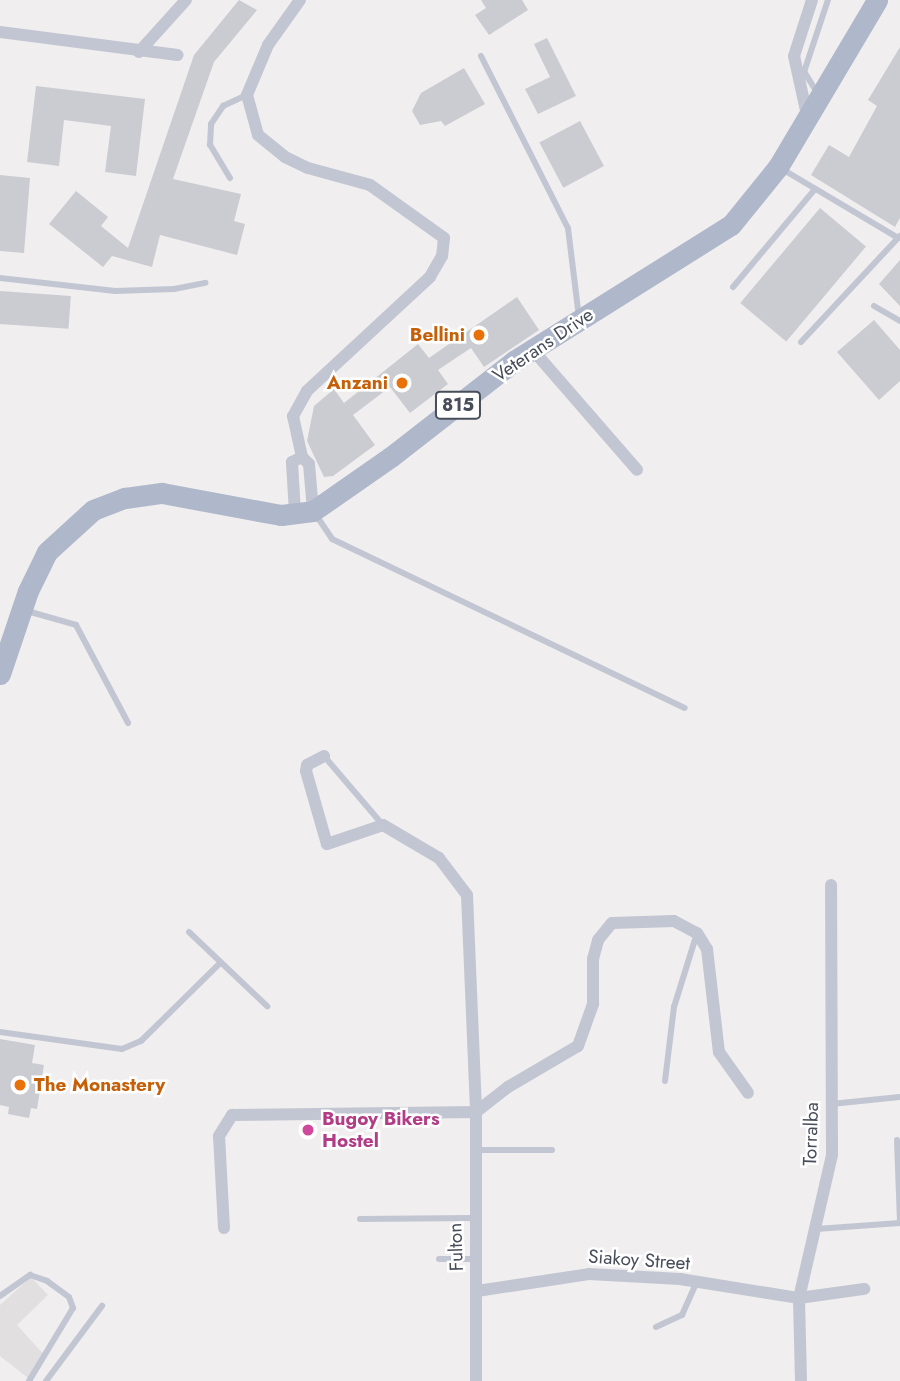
<!DOCTYPE html>
<html>
<head>
<meta charset="utf-8">
<style>
	body { margin:0 }
	#map { position:relative; width:900px; height:1381px; overflow:hidden; background:#f0eeee; font-family:Jost,sans-serif }
	div>[style] { position:absolute }
	[style*='--x'] { left:calc(var(--x)*1px); top:calc(var(--y)*1px); width:calc(var(--w)*1px); rotate:calc(var(--a)*1deg) }
	.education>* { inset:0; background:#e1dfdf }
	.building>* { inset:0; background:#cbccd2; transform-origin:0 0 }
	.lane>* { height:6px; margin:-3px; padding:0 3px; transform-origin:3px; border-radius:3px; background:#c2c6d2 }
	.street>* { height:12px; margin:-6px; padding:0 6px; transform-origin:6px; border-radius:6px; background:#c2c6d2 }
	.primary>* { height:21px; margin:-10.5px; padding:0 10.5px; transform-origin:10.5px; border-radius:10.5px; background:#afb7ca }
	.dots>* { width:19px; height:19px; translate:-50% -50%; box-sizing:border-box; border:4px solid #fff; border-radius:50% }
	span { translate:-50% -50%; white-space:nowrap; text-align:center; line-height:1.15; -webkit-text-stroke:5px #fff; paint-order:stroke }
	.shield-label span { padding:2px 5px; background:#fff; border:2px solid; border-radius:5px; -webkit-text-stroke-width:0 }
	.shield-label { font-size:18px; color:#474d59; font-weight:700 }
	.food-label { font-size:19px; color:#c56008; font-weight:700 }
	.right { translate:-100% -50%; text-align:right }
	.left { translate:0 -50%; text-align:left }
	.street-label { font-size:19px; color:#474d59 }
	.hotel-label { font-size:19px; color:#b23c85; font-weight:700 }
</style>
</head>
<body>
<div id="map">
	<div class="education">
		<i style="clip-path:polygon(31px 1277px,48px 1295px,17px 1325px,46px 1357px,28px 1378px,0 1356px,0 1305px)"></i>
	</div>
	<div class="building">
		<i style="clip-path:polygon(239px 0,257px 10px,214px 62px,173px 179px,241px 194px,234px 221px,245px 224px,237px 255px,160px 235px,152px 267px,112px 256px,103px 267px,49px 224px,76px 191px,108px 217px,101px 226px,128px 248px,194px 55px)"></i>
		<i style="clip-path:polygon(481px 0,522px 0,528px 10px,489px 35px,475px 15px,486px 8px)"></i>
		<i style="clip-path:polygon(547px 38px,576px 96px,538px 114px,525px 89px,550px 77px,534px 44px)"></i>
		<i style="clip-path:polygon(900px 47px,900px 218px,895px 227px,811px 175px,829px 145px,849px 157px,877px 106px,868px 100px)"></i>
		<i style="clip-path:polygon(464px 68px,485px 104px,445px 126px,441px 121px,420px 125px,412px 111px,421px 93px)"></i>
		<i style="clip-path:polygon(36px 86px,145px 99px,136px 176px,105px 172px,111px 126px,64px 120px,59px 166px,27px 162px)"></i>
		<i style="left:580px;top:121px;width:51px;height:46px;rotate:62deg"></i>
		<i style="clip-path:polygon(0 175px,30px 178px,24px 253px,0 251px)"></i>
		<i style="left:820px;top:208px;width:60px;height:124px;rotate:40deg"></i>
		<i style="clip-path:polygon(900px 260px,900px 306px,879px 284px)"></i>
		<i style="left:0;top:291px;width:71px;height:33px;rotate:4deg"></i>
		<i style="clip-path:polygon(517px 297px,539px 330px,484px 367px,471px 348px,438px 370px,448px 384px,410px 413px,390px 387px,353px 415px,375px 445px,333px 476px,324px 477px,307px 441px,314px 406px,334px 389px,344px 403px,418px 344px,429px 358px)"></i>
		<i style="clip-path:polygon(874px 320px,900px 350px,900px 381px,879px 400px,837px 352px)"></i>
		<i style="clip-path:polygon(0 1039px,35px 1045px,32px 1063px,44px 1065px,37px 1109px,31px 1108px,29px 1118px,8px 1114px,9px 1107px,0 1105px)"></i>
	</div>
	<div class="lane">
		<i style="--x:481;--y:56;--w:193;--a:63.2"></i>
		<i style="--x:568;--y:228;--w:90;--a:83"></i>
		<i style="--x:818;--y:94;--w:26;--a:-122"></i>
		<i style="--x:804;--y:72;--w:76;--a:-71.6"></i>
		<i style="--x:782;--y:169;--w:135;--a:30.7"></i>
		<i style="--x:230;--y:178;--w:39;--a:-121"></i>
		<i style="--x:210;--y:145;--w:21;--a:-87"></i>
		<i style="--x:211;--y:124;--w:22;--a:-56"></i>
		<i style="--x:223;--y:106;--w:26;--a:-25"></i>
		<i style="--x:0;--y:278;--w:116;--a:6.4"></i>
		<i style="--x:115;--y:291;--w:59;--a:-1.9"></i>
		<i style="--x:174;--y:289;--w:32;--a:-11"></i>
		<i style="--x:733;--y:287;--w:128;--a:-50.1"></i>
		<i style="--x:874;--y:306;--w:30;--a:30"></i>
		<i style="--x:801;--y:342;--w:145;--a:-47"></i>
		<i style="--x:316;--y:515;--w:29;--a:56"></i>
		<i style="--x:332;--y:539;--w:391;--a:25.6"></i>
		<i style="--x:27;--y:611;--w:51;--a:15.9"></i>
		<i style="--x:76;--y:625;--w:111;--a:62"></i>
		<i style="--x:324;--y:756;--w:91;--a:49.5"></i>
		<i style="--x:189;--y:932;--w:108;--a:43.5"></i>
		<i style="--x:0;--y:1032;--w:123;--a:7.9"></i>
		<i style="--x:122;--y:1049;--w:21;--a:-23"></i>
		<i style="--x:141;--y:1041;--w:112;--a:-44.6"></i>
		<i style="--x:665;--y:1081;--w:75;--a:-83.1"></i>
		<i style="--x:674;--y:1007;--w:77;--a:-72.7"></i>
		<i style="--x:831;--y:1104;--w:69;--a:-5.8"></i>
		<i style="--x:897;--y:1140;--w:83;--a:87.9"></i>
		<i style="--x:477;--y:1150;--w:75;--a:0"></i>
		<i style="--x:360;--y:1219;--w:114;--a:-0.5"></i>
		<i style="--x:816;--y:1229;--w:84;--a:-4.1"></i>
		<i style="--x:439;--y:1259;--w:36;--a:0"></i>
		<i style="--x:0;--y:1296;--w:37;--a:-35"></i>
		<i style="--x:30;--y:1275;--w:18;--a:19"></i>
		<i style="--x:47;--y:1281;--w:27;--a:36"></i>
		<i style="--x:69;--y:1297;--w:12;--a:70"></i>
		<i style="--x:73;--y:1308;--w:85;--a:121.1"></i>
		<i style="--x:656;--y:1327;--w:29;--a:-25"></i>
		<i style="--x:682;--y:1315;--w:35;--a:-66"></i>
		<i style="--x:46;--y:1381;--w:94;--a:-53.3"></i>
	</div>
	<div class="street">
		<i style="--x:300;--y:0;--w:55;--a:125.4"></i>
		<i style="--x:268;--y:45;--w:54;--a:112.8"></i>
		<i style="--x:247;--y:95;--w:41;--a:74.6"></i>
		<i style="--x:258;--y:135;--w:35;--a:39"></i>
		<i style="--x:285;--y:157;--w:25;--a:26"></i>
		<i style="--x:308;--y:168;--w:64;--a:15.3"></i>
		<i style="--x:370;--y:185;--w:91;--a:35.6"></i>
		<i style="--x:444;--y:238;--w:18;--a:96"></i>
		<i style="--x:442;--y:256;--w:24;--a:120"></i>
		<i style="--x:430;--y:277;--w:168;--a:137.2"></i>
		<i style="--x:307;--y:391;--w:29;--a:119"></i>
		<i style="--x:293;--y:416;--w:42;--a:77.6"></i>
		<i style="--x:302;--y:457;--w:10;--a:45"></i>
		<i style="--x:309;--y:464;--w:47;--a:85.1"></i>
		<i style="--x:0;--y:32;--w:179;--a:7.4"></i>
		<i style="--x:139;--y:52;--w:70;--a:-47.9"></i>
		<i style="--x:807;--y:115;--w:60;--a:-102.4"></i>
		<i style="--x:794;--y:56;--w:59;--a:-72.2"></i>
		<i style="--x:532;--y:349;--w:160;--a:49"></i>
		<i style="--x:295;--y:513;--w:51;--a:-93.4"></i>
		<i style="--x:292;--y:462;--w:11;--a:-27"></i>
		<i style="--x:324;--y:756;--w:19;--a:152"></i>
		<i style="--x:307;--y:765;--w:6;--a:99"></i>
		<i style="--x:306;--y:771;--w:76;--a:74"></i>
		<i style="--x:327;--y:844;--w:59;--a:-18.7"></i>
		<i style="--x:383;--y:825;--w:65;--a:30.5"></i>
		<i style="--x:439;--y:858;--w:46;--a:52.9"></i>
		<i style="--x:467;--y:895;--w:217;--a:87.6"></i>
		<i style="--x:476;--y:1112;--w:269;--a:90"></i>
		<i style="--x:224;--y:1228;--w:92;--a:-93.1"></i>
		<i style="--x:219;--y:1136;--w:25;--a:-58"></i>
		<i style="--x:232;--y:1115;--w:244;--a:-0.7"></i>
		<i style="--x:476;--y:1112;--w:41;--a:-38"></i>
		<i style="--x:508;--y:1087;--w:81;--a:-30.4"></i>
		<i style="--x:578;--y:1046;--w:45;--a:-70.3"></i>
		<i style="--x:593;--y:1004;--w:45;--a:-90"></i>
		<i style="--x:593;--y:959;--w:20;--a:-75"></i>
		<i style="--x:598;--y:940;--w:22;--a:-51"></i>
		<i style="--x:612;--y:923;--w:62;--a:-1.8"></i>
		<i style="--x:674;--y:921;--w:26;--a:28"></i>
		<i style="--x:697;--y:933;--w:19;--a:58"></i>
		<i style="--x:707;--y:949;--w:104;--a:83.4"></i>
		<i style="--x:719;--y:1052;--w:50;--a:54.7"></i>
		<i style="--x:477;--y:1291;--w:113;--a:-8.6"></i>
		<i style="--x:589;--y:1274;--w:91;--a:3.1"></i>
		<i style="--x:680;--y:1279;--w:121;--a:9.1"></i>
		<i style="--x:799;--y:1298;--w:66;--a:-7.9"></i>
		<i style="--x:801;--y:1381;--w:83;--a:-91.4"></i>
		<i style="--x:799;--y:1298;--w:147;--a:-77"></i>
		<i style="--x:832;--y:1155;--w:270;--a:-90.2"></i>
	</div>
	<div class="primary">
		<i style="--x:0;--y:674;--w:88;--a:-71.4"></i>
		<i style="--x:28;--y:591;--w:43;--a:-64"></i>
		<i style="--x:47;--y:552;--w:62;--a:-42.4"></i>
		<i style="--x:93;--y:510;--w:34;--a:-21"></i>
		<i style="--x:125;--y:498;--w:37;--a:-8"></i>
		<i style="--x:162;--y:493;--w:121;--a:10.5"></i>
		<i style="--x:281;--y:515;--w:32;--a:-7"></i>
		<i style="--x:313;--y:511;--w:96;--a:-34.8"></i>
		<i style="--x:392;--y:456;--w:155;--a:-37.9"></i>
		<i style="--x:514;--y:361;--w:256;--a:-32.1"></i>
		<i style="--x:731;--y:225;--w:75;--a:-51"></i>
		<i style="--x:778;--y:167;--w:194;--a:-59.3"></i>
	</div>
	<div class="dots">
		<i style="left:479px;top:335px;background:#e8710a"></i>
		<i style="left:402px;top:383px;background:#e8710a"></i>
		<i style="left:20px;top:1085px;background:#e8710a"></i>
		<i style="left:308px;top:1130px;background:#d1479c"></i>
	</div>
	<div class="shield-label">
		<span style="left:458px;top:405px">815</span>
	</div>
	<div class="food-label">
		<span class="right" style="left:465px;top:335px">Bellini</span>
		<span class="right" style="left:388px;top:383px">Anzani</span>
		<span class="left" style="left:34px;top:1085px">The Monastery</span>
	</div>
	<div class="street-label">
		<span style="left:543px;top:345px;rotate:-34deg">Veterans Drive</span>
		<span style="left:811px;top:1134px;rotate:-88deg">Torralba</span>
		<span style="left:456px;top:1247px;rotate:-92deg">Fulton</span>
		<span style="left:639px;top:1260px;rotate:4deg">Siakoy Street</span>
	</div>
	<div class="hotel-label">
		<span class="left" style="left:322px;top:1130px">Bugoy Bikers<br>Hostel</span>
	</div>
</div>
</body>
</html>
